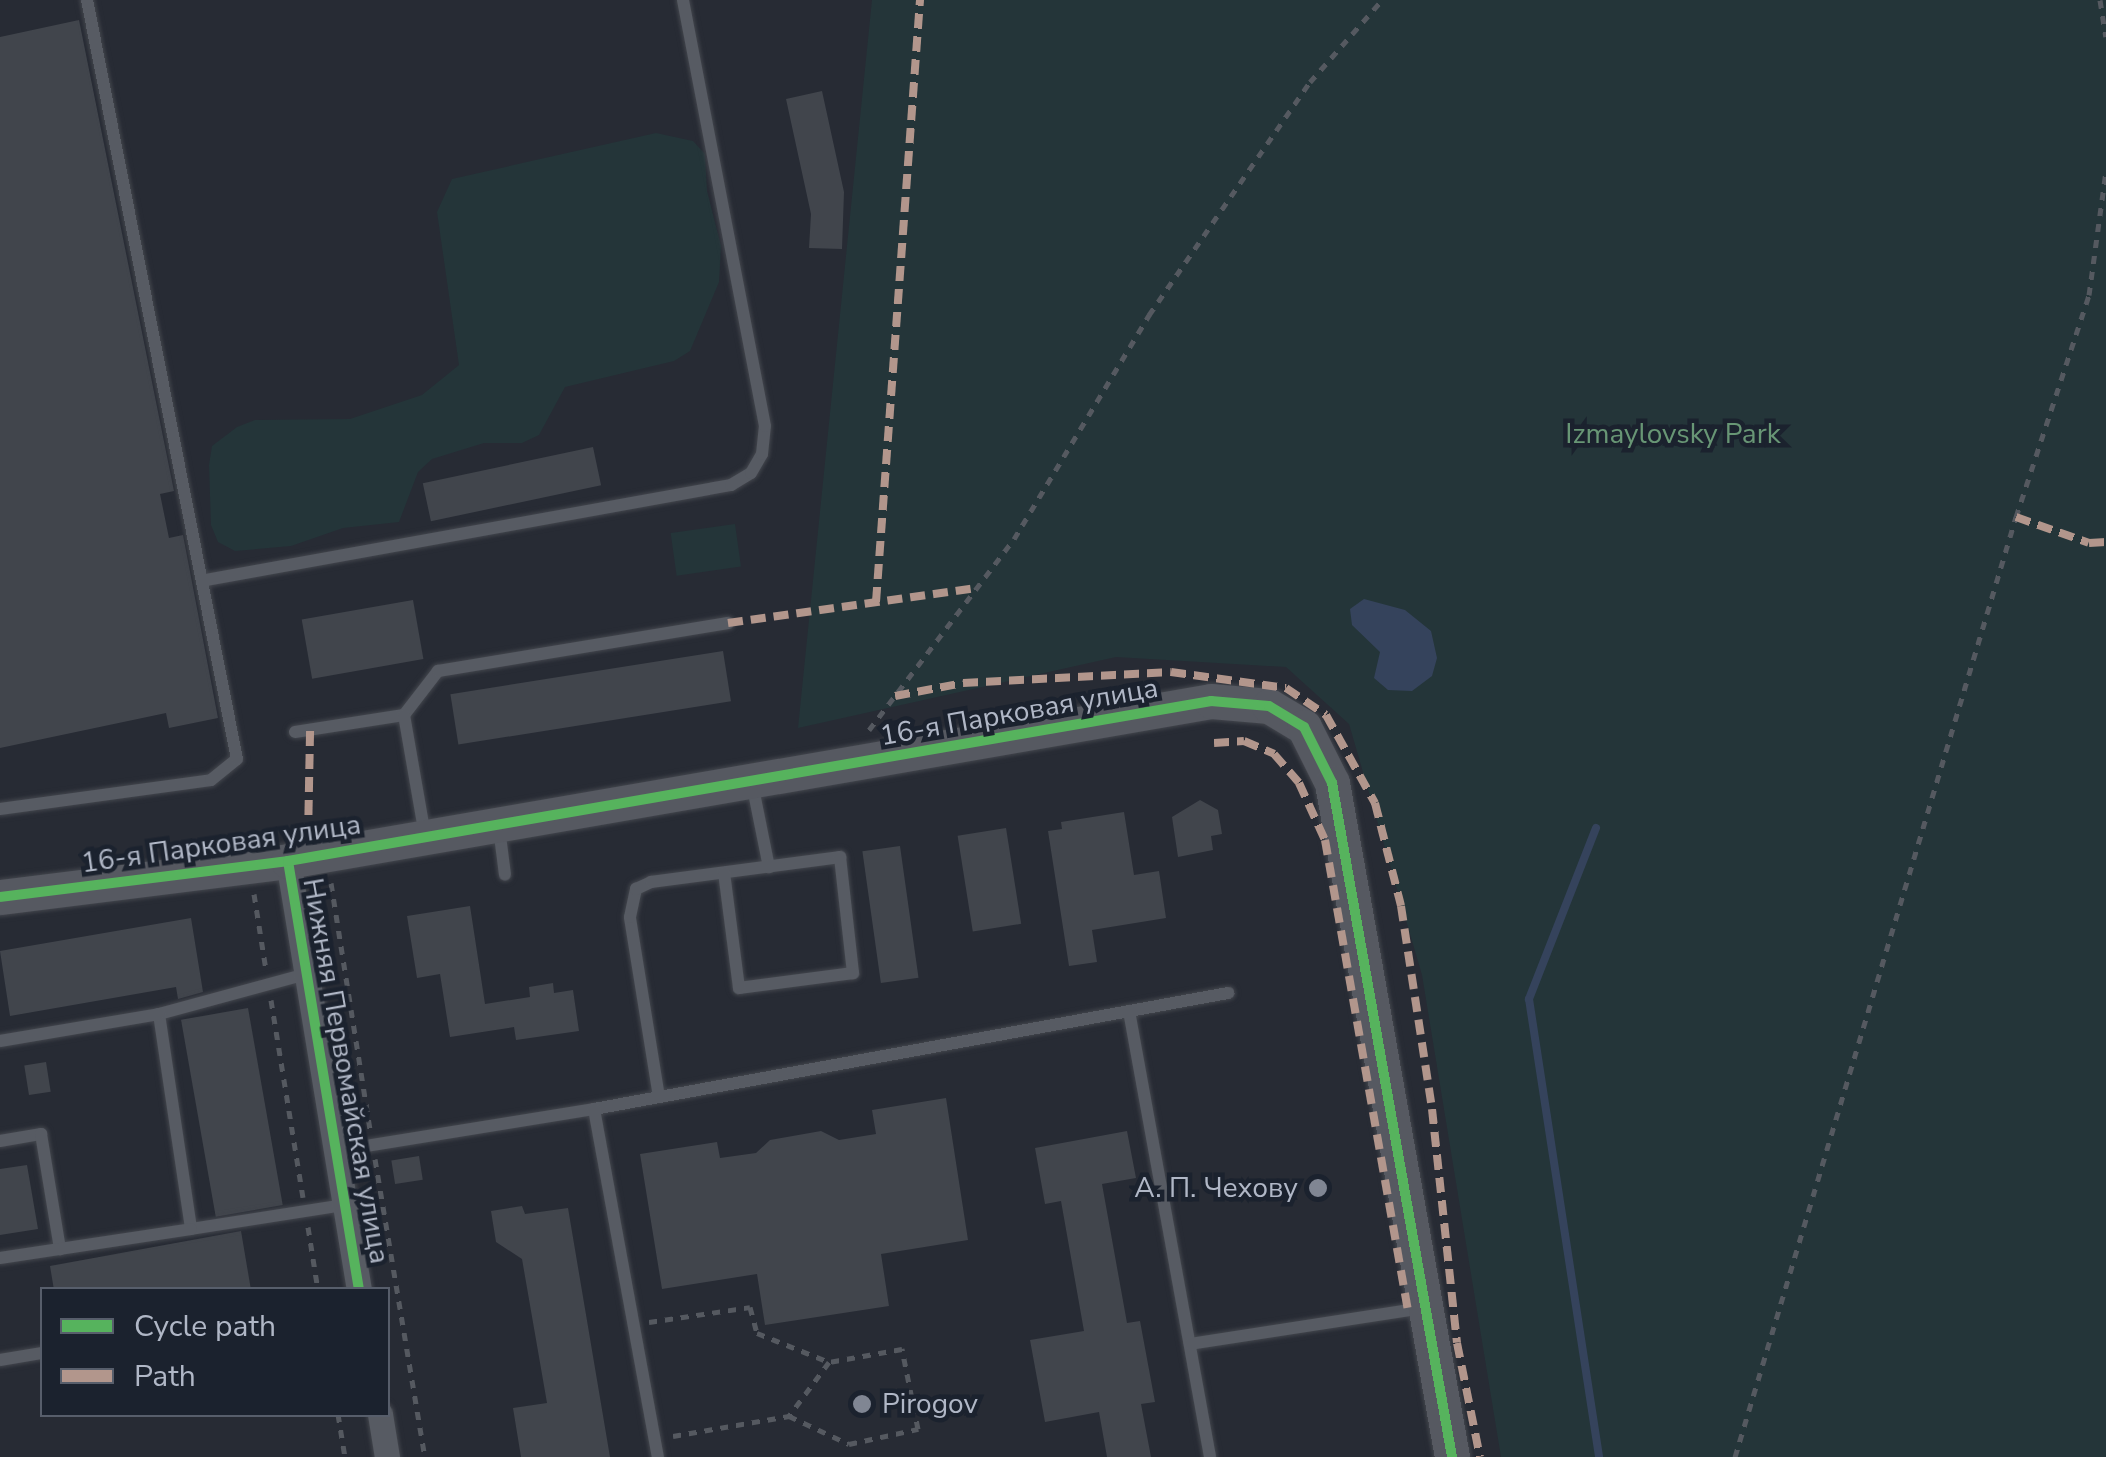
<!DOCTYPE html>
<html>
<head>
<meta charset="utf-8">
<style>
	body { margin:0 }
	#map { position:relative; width:2106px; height:1457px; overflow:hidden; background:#272b34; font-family:"Nunito Sans",sans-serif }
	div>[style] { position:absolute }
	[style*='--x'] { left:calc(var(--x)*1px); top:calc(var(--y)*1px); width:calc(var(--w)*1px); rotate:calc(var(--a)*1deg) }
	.green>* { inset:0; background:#243539; transform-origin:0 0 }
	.water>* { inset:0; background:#35435c }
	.stream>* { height:8px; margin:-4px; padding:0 4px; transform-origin:4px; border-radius:4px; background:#35435c }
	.building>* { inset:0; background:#41454c; transform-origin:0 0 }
	.path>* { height:5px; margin-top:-2.5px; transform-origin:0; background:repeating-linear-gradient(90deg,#555960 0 8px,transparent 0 16px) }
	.roads { filter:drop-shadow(0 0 2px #43464d) drop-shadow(0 0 2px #43464d) }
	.lane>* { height:12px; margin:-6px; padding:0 6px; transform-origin:6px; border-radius:6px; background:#575b63 }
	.street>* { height:25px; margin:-12.5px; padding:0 12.5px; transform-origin:12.5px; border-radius:12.5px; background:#575b63 }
	.secondary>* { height:35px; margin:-17.5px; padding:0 17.5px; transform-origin:17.5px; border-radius:17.5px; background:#565961 }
	.quiet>* { height:8px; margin-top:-4px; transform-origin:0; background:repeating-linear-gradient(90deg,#b2968c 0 15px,transparent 0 23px) }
	.cycleway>* { height:10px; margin:-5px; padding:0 5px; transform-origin:5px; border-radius:5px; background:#56b35d }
	.dots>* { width:28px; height:28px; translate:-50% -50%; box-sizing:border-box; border:5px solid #1b222e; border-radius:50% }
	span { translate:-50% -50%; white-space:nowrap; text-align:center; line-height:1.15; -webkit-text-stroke:9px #1b222e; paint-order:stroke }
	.park-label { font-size:28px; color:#689675 }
	.street-label { font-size:28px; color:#b0b7c6 }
	.poi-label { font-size:28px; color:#b0b7c6 }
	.right { translate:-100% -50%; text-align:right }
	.left { translate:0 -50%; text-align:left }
	.legend { position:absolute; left:40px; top:1287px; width:350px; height:130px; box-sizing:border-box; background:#1b222e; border:2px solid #575e6b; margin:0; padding:12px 18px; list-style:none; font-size:30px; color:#b0b7c6 }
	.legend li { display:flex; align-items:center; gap:20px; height:50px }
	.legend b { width:50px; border:2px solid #575e6b }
</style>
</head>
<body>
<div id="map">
	<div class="green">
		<i style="clip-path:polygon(872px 0,2106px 0,2106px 1457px,1501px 1457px,1422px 975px,1349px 724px,1286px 667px,1116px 657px,798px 728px)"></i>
		<i style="clip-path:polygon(656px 133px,693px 141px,705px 154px,707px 191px,721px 246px,719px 282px,690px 351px,674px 361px,565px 387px,539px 435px,522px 443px,484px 443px,432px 459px,418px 472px,399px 522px,343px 528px,291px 546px,235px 551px,218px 542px,211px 525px,209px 465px,212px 446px,237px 427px,255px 420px,350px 419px,422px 395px,459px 365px,437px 212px,452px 179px)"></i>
		<i style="left:735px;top:524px;width:43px;height:65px;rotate:82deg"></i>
	</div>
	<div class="water">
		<i style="clip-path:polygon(1364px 599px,1405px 610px,1431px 631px,1437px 658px,1432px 676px,1412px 691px,1388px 690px,1374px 678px,1380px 652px,1352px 625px,1350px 609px)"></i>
	</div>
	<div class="stream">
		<i style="--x:1596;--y:828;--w:184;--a:111.4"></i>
		<i style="--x:1529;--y:999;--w:463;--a:81.3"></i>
	</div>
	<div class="building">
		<i style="clip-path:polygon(79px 20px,174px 491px,160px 494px,169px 538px,183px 535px,218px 718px,169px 728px,166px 713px,0 748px,0 37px)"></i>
		<i style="clip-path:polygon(822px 91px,844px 192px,842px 249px,809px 248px,811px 214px,786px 99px)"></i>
		<i style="left:593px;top:447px;width:39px;height:174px;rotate:78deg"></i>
		<i style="left:413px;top:600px;width:60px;height:113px;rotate:80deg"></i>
		<i style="left:723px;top:651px;width:51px;height:276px;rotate:81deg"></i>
		<i style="clip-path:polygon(1200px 800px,1218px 810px,1222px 834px,1211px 836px,1213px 850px,1178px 857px,1172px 817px)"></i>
		<i style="clip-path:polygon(1124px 812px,1134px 875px,1159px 871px,1166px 918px,1092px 930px,1097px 962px,1069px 966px,1048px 831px,1062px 829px,1061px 822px)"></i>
		<i style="left:1006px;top:828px;width:97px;height:49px;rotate:81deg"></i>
		<i style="left:900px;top:846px;width:133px;height:38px;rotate:82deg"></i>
		<i style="clip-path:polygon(470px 906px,485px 1004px,530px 997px,529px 987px,553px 983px,554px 993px,573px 990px,579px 1031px,516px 1040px,514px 1027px,450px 1037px,440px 974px,417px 978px,407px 916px)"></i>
		<i style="clip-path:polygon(191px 918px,203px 992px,178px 999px,176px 987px,10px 1016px,0 951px)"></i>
		<i style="left:248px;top:1008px;width:200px;height:68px;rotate:80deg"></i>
		<i style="left:46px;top:1062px;width:30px;height:22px;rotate:81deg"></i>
		<i style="clip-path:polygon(946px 1098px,968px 1240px,881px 1254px,889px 1306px,765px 1325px,757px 1274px,662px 1289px,640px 1154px,717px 1142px,720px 1158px,756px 1153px,770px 1140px,821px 1131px,839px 1140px,876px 1134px,872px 1110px)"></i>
		<i style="clip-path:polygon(1127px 1131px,1136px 1178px,1102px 1184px,1127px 1323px,1140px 1321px,1155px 1402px,1141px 1404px,1151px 1457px,1107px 1457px,1099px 1412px,1045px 1422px,1030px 1340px,1084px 1331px,1061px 1201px,1045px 1204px,1035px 1148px)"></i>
		<i style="left:419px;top:1156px;width:24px;height:28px;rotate:81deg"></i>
		<i style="clip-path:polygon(27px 1165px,38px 1229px,0 1235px,0 1169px)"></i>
		<i style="clip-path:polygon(522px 1206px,525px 1214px,568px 1208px,610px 1457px,521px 1457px,513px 1408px,547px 1403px,522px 1259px,496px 1242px,491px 1211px)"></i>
		<i style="clip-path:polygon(241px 1231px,251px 1290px,54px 1290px,50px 1266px)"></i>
	</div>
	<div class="path">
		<i style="--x:2100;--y:0;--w:37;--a:81"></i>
		<i style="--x:869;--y:730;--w:240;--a:-52.8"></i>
		<i style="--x:1014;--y:539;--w:262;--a:-58.9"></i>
		<i style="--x:1149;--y:315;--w:283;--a:-55.4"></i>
		<i style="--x:1310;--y:82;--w:109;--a:-48.7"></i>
		<i style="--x:331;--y:883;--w:249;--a:81"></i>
		<i style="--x:254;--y:894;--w:77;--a:81"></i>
		<i style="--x:271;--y:1000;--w:200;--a:80.8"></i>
		<i style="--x:375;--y:1159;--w:302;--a:80.5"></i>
		<i style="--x:308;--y:1227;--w:64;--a:81"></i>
		<i style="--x:649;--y:1322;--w:102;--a:-8.4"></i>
		<i style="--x:750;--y:1307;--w:27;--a:75"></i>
		<i style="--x:757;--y:1333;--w:78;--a:21.9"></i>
		<i style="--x:338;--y:1414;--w:44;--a:80.8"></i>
		<i style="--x:673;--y:1436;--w:118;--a:-9.8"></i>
		<i style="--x:789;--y:1416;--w:66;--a:25"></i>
		<i style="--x:849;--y:1444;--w:71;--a:-12.3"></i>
		<i style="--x:918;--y:1429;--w:82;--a:-101.3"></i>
		<i style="--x:902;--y:1349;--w:74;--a:169.9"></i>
		<i style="--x:829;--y:1362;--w:67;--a:126.5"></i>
		<i style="--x:1735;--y:1457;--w:981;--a:-73.36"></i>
		<i style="--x:2016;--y:517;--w:234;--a:-71.8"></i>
		<i style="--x:2089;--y:295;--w:125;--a:-82.2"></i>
	</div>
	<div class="roads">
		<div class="lane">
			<i style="--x:206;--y:580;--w:534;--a:-10.26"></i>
			<i style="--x:731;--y:485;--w:23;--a:-31"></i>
			<i style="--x:751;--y:473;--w:22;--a:-60"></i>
			<i style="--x:762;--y:454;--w:28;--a:-84"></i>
			<i style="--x:765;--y:426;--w:434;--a:-100.9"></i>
			<i style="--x:404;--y:715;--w:56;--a:-52.3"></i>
			<i style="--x:438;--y:671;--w:294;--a:-9.4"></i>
			<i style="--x:295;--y:732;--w:110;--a:-8.9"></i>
			<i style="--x:404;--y:715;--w:122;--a:80.1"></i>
			<i style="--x:752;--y:783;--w:86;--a:78.6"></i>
			<i style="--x:0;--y:809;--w:213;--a:-7.8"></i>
			<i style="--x:211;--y:780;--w:33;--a:-39"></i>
			<i style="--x:237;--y:759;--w:774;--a:-101.18"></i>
			<i style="--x:499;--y:828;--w:47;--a:82.7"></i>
			<i style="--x:306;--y:974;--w:152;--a:164.8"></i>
			<i style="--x:159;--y:1014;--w:217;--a:81.5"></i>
			<i style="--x:191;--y:1229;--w:156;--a:-8.9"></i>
			<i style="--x:1129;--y:1011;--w:453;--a:79.7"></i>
			<i style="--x:0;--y:1041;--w:161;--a:-9.6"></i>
			<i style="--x:659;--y:1097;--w:182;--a:-99.2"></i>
			<i style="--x:630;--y:917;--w:29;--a:-78"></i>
			<i style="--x:636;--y:889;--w:17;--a:-25"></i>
			<i style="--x:651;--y:882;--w:191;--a:-7.5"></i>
			<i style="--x:840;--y:857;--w:117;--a:83.6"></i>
			<i style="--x:853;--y:973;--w:115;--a:172.5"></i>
			<i style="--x:739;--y:988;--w:116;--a:-97.4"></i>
			<i style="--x:594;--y:1109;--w:645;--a:-10.37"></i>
			<i style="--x:0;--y:1141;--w:42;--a:-9.7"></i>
			<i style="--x:41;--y:1134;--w:117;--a:80.6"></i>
			<i style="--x:335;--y:1151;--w:262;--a:-9.2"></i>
			<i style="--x:594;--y:1109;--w:354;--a:79.6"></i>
			<i style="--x:0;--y:1258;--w:193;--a:-8.6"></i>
			<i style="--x:1190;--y:1344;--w:236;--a:-8.8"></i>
			<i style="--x:0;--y:1360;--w:43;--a:-9.5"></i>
		</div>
		<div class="street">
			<i style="--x:288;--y:861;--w:435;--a:80.6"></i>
			<i style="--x:380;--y:1414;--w:44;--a:80.8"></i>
		</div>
		<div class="secondary">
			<i style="--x:0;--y:897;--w:290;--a:-7.1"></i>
			<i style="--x:288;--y:861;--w:937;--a:-9.83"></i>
			<i style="--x:1211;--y:701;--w:58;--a:4.9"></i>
			<i style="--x:1269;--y:706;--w:41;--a:31"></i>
			<i style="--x:1304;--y:727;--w:63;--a:63.4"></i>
			<i style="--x:1332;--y:783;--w:685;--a:79.9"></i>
		</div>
	</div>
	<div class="quiet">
		<i style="--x:2016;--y:517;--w:77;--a:19.6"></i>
		<i style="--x:2089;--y:543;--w:17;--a:-3"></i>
		<i style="--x:876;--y:602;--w:604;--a:-85.82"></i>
		<i style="--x:728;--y:623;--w:251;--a:-8"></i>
		<i style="--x:895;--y:696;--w:69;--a:-10.8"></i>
		<i style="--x:963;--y:683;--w:208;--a:-3"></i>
		<i style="--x:1171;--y:672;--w:116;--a:7.9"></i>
		<i style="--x:1286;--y:688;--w:48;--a:34"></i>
		<i style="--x:1326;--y:715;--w:101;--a:60.9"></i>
		<i style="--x:1375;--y:803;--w:106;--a:75.8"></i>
		<i style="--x:1401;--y:906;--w:205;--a:81.3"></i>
		<i style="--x:1432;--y:1109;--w:235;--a:83.9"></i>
		<i style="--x:1457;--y:1343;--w:116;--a:78.6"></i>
		<i style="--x:1214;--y:743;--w:30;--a:-4"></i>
		<i style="--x:1244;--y:741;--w:33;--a:23"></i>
		<i style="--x:1274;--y:754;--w:38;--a:49"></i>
		<i style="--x:1299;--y:783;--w:63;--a:65.5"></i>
		<i style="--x:1325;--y:840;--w:477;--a:80"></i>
		<i style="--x:308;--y:838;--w:108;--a:-88.9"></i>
	</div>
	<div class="cycleway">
		<i style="--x:288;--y:861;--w:435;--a:80.6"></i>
		<i style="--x:0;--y:897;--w:290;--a:-7.1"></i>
		<i style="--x:288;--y:861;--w:937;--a:-9.83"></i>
		<i style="--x:1211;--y:701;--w:58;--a:4.9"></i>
		<i style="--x:1269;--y:706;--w:41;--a:31"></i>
		<i style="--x:1304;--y:727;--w:63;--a:63.4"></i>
		<i style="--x:1332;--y:783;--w:685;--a:79.9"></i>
	</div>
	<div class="dots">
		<i style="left:1318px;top:1188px;background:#808693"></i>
		<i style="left:862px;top:1404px;background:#808693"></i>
	</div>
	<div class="park-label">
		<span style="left:1673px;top:434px">Izmaylovsky Park</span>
	</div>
	<div class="street-label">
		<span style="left:1019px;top:712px;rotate:-10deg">16-я Парковая улица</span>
		<span style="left:221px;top:844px;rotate:-8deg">16-я Парковая улица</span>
		<span style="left:346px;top:1071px;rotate:80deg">Нижняя Первомайская улица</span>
	</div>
	<div class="poi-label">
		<span class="right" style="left:1298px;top:1188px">А. П. Чехову</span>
		<span class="left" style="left:882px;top:1404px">Pirogov</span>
	</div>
	<ul class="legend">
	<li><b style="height:12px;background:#56b35d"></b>Cycle path</li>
	<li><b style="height:12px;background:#b2968c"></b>Path</li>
	</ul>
</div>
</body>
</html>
